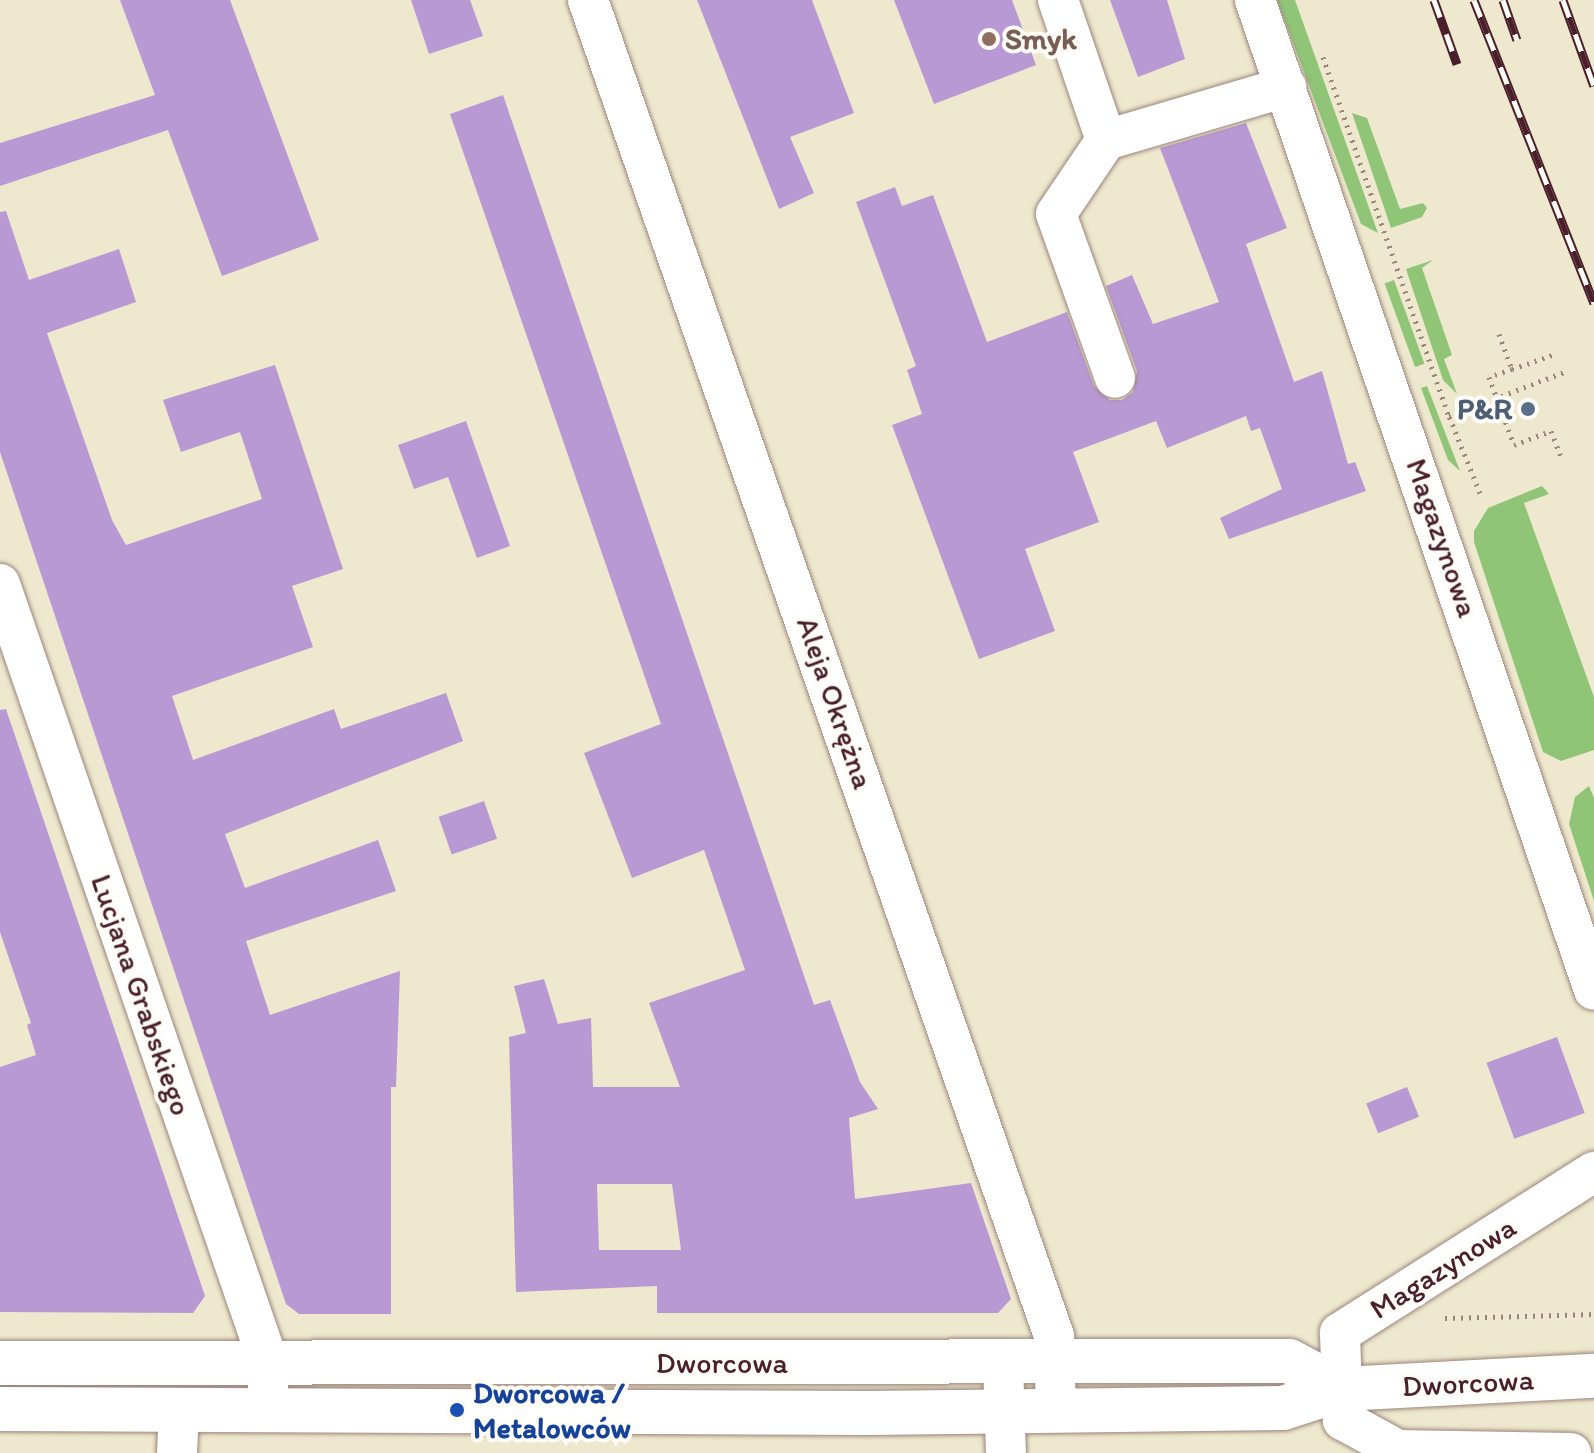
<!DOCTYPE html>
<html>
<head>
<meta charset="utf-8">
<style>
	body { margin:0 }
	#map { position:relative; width:1594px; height:1453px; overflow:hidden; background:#eee9ce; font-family:Itim,sans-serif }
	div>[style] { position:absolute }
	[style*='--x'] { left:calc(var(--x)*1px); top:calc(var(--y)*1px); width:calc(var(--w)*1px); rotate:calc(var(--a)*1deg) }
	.green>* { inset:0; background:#90c577; transform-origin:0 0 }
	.building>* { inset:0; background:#b899d4; transform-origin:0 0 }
	.path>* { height:5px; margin-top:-2.5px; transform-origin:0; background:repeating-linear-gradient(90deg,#9c847c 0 2px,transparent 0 8px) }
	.roads { filter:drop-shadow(0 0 2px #9c847c) drop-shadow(0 0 2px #9c847c) }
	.minor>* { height:40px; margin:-20px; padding:0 20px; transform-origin:20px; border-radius:20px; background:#fff }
	.major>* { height:44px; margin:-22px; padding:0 22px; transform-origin:22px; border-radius:22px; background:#fff }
	.rail>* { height:9px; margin-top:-4.5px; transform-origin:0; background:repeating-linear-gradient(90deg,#fdfcf7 0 18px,#4a1f2b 0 36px); box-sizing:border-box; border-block:2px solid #4a1f2b }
	.dots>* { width:22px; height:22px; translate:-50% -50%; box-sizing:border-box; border:4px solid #fdfcf7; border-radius:50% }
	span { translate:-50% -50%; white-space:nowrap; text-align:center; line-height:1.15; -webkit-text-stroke:8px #fdfcf7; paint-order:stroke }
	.education-label { font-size:30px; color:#785e54; font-weight:700 }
	.left { translate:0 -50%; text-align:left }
	.service-label { font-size:30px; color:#4e5e75; font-weight:700 }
	.right { translate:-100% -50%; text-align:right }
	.street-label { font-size:30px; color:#4a1f2b }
	.transit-label { font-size:30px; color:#164399; font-weight:700 }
</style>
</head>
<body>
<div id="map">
	<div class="green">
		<i style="clip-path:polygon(1277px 0,1295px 0,1378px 233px,1361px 224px)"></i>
		<i style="clip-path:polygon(1352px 113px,1367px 118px,1400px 209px,1423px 203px,1427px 208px,1422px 217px,1391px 228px)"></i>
		<i style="clip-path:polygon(1433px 260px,1422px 268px,1452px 355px,1444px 359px,1457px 394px,1443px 380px,1406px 269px)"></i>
		<i style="left:1394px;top:280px;width:89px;height:10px;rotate:70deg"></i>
		<i style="clip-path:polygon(1427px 386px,1460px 471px,1448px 460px,1421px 388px)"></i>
		<i style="clip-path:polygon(1542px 486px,1549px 494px,1524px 503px,1594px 697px,1594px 750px,1561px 761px,1543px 752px,1474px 542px,1474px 531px,1488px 508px)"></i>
		<i style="clip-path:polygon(1589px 786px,1594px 798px,1594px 901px,1569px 824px,1575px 797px)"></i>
	</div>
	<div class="building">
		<i style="clip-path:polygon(120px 0,230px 0,319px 240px,222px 276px,168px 130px,0 186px,0 143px,155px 95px)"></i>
		<i style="clip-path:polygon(411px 0,470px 0,483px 36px,429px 54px)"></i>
		<i style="clip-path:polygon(697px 0,812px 0,854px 113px,790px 137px,814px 193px,779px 209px)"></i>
		<i style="clip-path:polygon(894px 0,1012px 0,1036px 65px,934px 104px)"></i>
		<i style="clip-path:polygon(1110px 0,1167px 0,1185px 59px,1138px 77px)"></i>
		<i style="clip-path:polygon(evenodd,503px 95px,814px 1005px,830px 1000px,860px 1082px,878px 1109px,849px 1118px,855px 1199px,971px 1183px,1011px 1299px,998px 1313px,657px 1313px,657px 1286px,516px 1292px,509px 1037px,526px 1033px,514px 986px,544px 979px,558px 1024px,591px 1018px,593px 1087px,680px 1087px,649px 1003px,745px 970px,704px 850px,632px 878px,584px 753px,661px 724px,450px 114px,503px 95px,597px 1184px,672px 1184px,681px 1250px,599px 1250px,597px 1184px)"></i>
		<i style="clip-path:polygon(1246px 123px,1287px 228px,1246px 244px,1294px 382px,1322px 371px,1348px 464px,1355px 462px,1366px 491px,1229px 539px,1220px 518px,1282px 489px,1260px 428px,1251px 431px,1246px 416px,1167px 448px,1156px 421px,1073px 452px,1099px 522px,1025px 549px,1055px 631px,979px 659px,892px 425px,922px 414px,907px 370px,916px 366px,856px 202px,895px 187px,902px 206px,933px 195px,987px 342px,1067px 312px,1094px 386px,1110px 400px,1122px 400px,1133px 392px,1137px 371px,1106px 286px,1132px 275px,1153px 324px,1219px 302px,1160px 148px)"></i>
		<i style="clip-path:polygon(6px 211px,29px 280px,119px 249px,136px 302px,47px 333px,112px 520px,126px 545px,262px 499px,240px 432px,181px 452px,163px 400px,275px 365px,343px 569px,292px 586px,313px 647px,172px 696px,193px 760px,334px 709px,341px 729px,446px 693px,463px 741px,225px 834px,245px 888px,378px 840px,396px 891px,246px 941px,270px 1015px,400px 971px,396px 1087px,391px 1087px,391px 1314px,299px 1314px,286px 1304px,0 452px,0 212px)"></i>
		<i style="clip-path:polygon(466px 421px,510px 546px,477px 558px,448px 477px,414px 489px,398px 445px)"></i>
		<i style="clip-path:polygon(6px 709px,205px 1296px,193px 1313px,0 1312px,0 1067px,36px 1055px,27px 1025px,31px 1023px,0 932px,0 710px)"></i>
		<i style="left:484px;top:801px;width:40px;height:48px;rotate:71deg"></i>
		<i style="left:1557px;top:1037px;width:81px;height:75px;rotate:70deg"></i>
		<i style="left:1407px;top:1087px;width:32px;height:44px;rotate:68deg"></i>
	</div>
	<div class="path">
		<i style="--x:1323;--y:57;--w:380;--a:70.7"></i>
		<i style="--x:1499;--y:334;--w:37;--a:70"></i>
		<i style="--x:1512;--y:369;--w:46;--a:-19.2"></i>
		<i style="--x:1512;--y:369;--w:24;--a:161"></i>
		<i style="--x:1489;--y:377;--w:72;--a:69.8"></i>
		<i style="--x:1514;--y:445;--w:40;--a:-21"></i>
		<i style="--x:1551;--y:431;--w:28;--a:69"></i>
		<i style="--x:1480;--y:493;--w:83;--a:-111.9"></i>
		<i style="--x:1449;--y:416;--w:126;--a:-20.9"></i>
		<i style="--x:1445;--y:1318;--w:149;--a:-1.5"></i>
	</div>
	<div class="roads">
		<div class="minor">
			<i style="--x:588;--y:0;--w:1415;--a:70.77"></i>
			<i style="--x:1054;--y:1336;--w:75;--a:88.5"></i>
			<i style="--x:1058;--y:0;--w:148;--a:71.1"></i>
			<i style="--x:1106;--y:140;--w:89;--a:124"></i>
			<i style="--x:1056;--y:214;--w:174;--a:70.2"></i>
			<i style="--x:1255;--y:0;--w:1046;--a:71.1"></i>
			<i style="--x:1106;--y:140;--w:188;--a:-16.4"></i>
			<i style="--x:0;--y:584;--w:825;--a:70.97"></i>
			<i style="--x:269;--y:1364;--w:45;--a:92.5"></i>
			<i style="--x:1003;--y:1364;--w:89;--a:88.1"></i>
			<i style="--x:177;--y:1453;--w:43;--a:-87.3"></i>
			<i style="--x:1571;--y:1453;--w:173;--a:-179"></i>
			<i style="--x:1398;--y:1450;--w:63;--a:-151.4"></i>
			<i style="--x:1343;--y:1420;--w:87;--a:-92"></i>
			<i style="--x:1340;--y:1333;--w:301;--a:-32.4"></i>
		</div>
		<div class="major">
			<i style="--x:0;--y:1363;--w:1289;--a:-0.09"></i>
			<i style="--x:1289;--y:1361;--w:60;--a:27.8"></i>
			<i style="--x:0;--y:1409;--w:868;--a:0.26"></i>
			<i style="--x:868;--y:1413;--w:415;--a:-0.7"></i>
			<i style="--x:1283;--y:1408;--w:62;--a:-17.9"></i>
			<i style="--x:1342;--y:1389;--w:252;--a:-3"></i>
		</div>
	</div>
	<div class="rail">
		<i style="--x:1434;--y:0;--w:68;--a:70.2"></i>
		<i style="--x:1474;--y:0;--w:326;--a:68.4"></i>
		<i style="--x:1503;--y:0;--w:42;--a:70.7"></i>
		<i style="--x:1563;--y:0;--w:91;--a:70.2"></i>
	</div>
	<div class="dots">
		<i style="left:989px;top:39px;background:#8d6e63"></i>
		<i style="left:1528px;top:409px;background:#5c6f8a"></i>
		<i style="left:457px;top:1410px;background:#1a4fb4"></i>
	</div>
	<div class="education-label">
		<span class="left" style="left:1005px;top:39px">Smyk</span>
	</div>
	<div class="service-label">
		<span class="right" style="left:1512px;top:409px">P&amp;R</span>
	</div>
	<div class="street-label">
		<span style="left:1442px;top:538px;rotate:71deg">Magazynowa</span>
		<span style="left:835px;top:703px;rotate:71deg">Aleja Okrężna</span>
		<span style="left:141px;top:995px;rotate:71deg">Lucjana Grabskiego</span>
		<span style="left:1443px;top:1268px;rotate:-32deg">Magazynowa</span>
		<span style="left:722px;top:1363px">Dworcowa</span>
		<span style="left:1468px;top:1383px;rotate:-3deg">Dworcowa</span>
	</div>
	<div class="transit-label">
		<span class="left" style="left:473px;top:1410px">Dworcowa /<br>Metalowców</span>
	</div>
</div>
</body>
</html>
